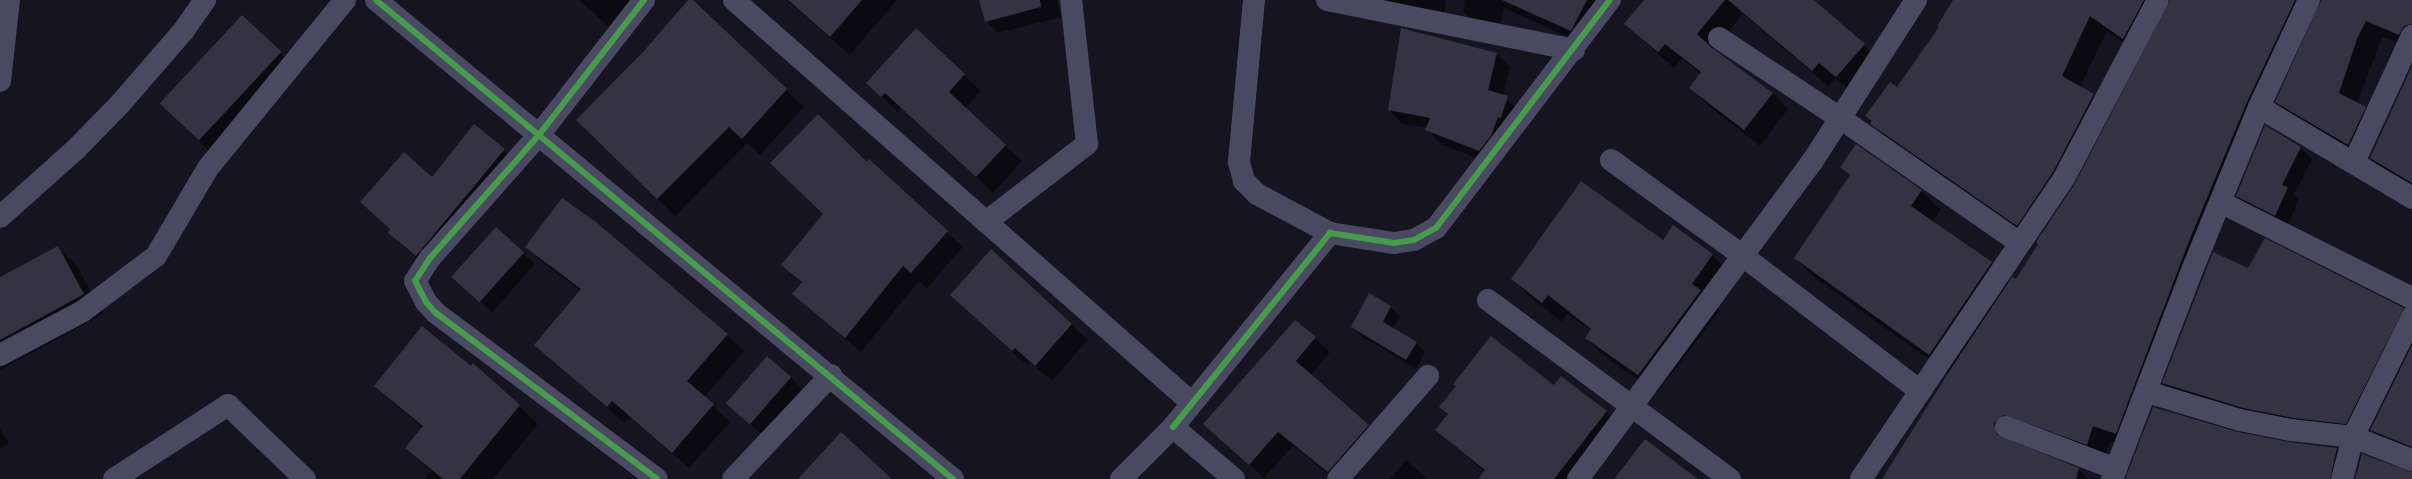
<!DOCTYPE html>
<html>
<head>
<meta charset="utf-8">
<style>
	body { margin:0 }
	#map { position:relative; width:2412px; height:479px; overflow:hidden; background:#161421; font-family:"Sofia Sans Condensed",sans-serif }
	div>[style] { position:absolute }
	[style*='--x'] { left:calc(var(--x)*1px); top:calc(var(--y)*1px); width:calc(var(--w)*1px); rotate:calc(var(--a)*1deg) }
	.shadow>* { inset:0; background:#0007 }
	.building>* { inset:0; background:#343243; transform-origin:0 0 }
	.minor>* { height:22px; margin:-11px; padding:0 11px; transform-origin:11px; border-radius:11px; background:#4a4962 }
	.cycleway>* { height:6px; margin:-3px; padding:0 3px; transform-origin:3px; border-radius:3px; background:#469c4c }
	span { translate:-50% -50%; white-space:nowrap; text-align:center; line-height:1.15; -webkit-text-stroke:4px #130f26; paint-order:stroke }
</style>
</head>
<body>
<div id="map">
	<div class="shadow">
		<i style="clip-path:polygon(579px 0,649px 0,618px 35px)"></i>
		<i style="clip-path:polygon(689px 0,804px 107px,760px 155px,747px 143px,675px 216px,578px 120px,644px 52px)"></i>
		<i style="clip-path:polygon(786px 0,897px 0,850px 55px)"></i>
		<i style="clip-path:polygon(981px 0,1057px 0,1061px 17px,997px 33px,986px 21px)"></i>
		<i style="clip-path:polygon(1365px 0,1446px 0,1443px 23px)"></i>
		<i style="clip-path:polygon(1465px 0,1609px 0,1586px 45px,1504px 8px,1500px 28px,1478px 27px,1463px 11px)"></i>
		<i style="clip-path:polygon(1646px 0,1812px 0,1880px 60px,1853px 93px,1835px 78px,1828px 86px,1743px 14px,1713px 50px,1773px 93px,1788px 109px,1760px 146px,1706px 104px,1690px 88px,1701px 74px,1682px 59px,1674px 68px,1625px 24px)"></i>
		<i style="clip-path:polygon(1954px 0,2412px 0,2412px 49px,2382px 37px,2357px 104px,2381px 124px,2364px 161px,2293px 118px,2276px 102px,2322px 5px,2318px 6px,2264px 118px,2132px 450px,2110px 441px,2103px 460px,2027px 431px,2011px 443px,2079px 469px,2088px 479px,1883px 479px,1949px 374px,1814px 277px,1795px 258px,1850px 176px,1841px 167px,1921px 191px,1941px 210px,1932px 222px,1991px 263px,2010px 282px,2016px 281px,2075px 185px,2159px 24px,2140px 55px,2107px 31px,2080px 87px,2094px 95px,2110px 111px,2033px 241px,1888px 140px,1872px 124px,1940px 28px)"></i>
		<i style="clip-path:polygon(1402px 29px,1423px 33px,1436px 47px,1446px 89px,1456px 42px,1497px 54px,1510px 67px,1503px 96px,1520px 111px,1492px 164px,1440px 144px,1427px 128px,1402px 124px,1389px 110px)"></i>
		<i style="clip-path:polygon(916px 30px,981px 91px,965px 108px,1022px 161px,993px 193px,901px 108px,898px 112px,867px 83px)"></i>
		<i style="clip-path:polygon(280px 53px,296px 69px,212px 154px,159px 101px)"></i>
		<i style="clip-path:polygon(2412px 68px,2412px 189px,2387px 174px,2371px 158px)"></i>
		<i style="clip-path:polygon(474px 125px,519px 165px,432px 270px,404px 247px,389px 232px,391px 230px,361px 202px,432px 178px)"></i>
		<i style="clip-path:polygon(2300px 147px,2312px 159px,2294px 195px,2299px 200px,2287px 226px,2249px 207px,2237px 196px)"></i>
		<i style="clip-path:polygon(869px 161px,963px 247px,927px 288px,919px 281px,861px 352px,793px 294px,802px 283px,783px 265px)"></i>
		<i style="clip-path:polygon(1663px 242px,1712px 255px,1731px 274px,1712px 302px,1720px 310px,1657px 393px,1605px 357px,1586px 338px,1591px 331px,1567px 313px,1562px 322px,1531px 298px,1512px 279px)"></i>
		<i style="clip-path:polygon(58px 247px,77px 266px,103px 314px,0 370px,0 279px)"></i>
		<i style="clip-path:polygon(527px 247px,727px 335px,744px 351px,704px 397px,730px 422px,689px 468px,630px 417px,624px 423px,536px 345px,581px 291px,543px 263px)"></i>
		<i style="clip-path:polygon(991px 251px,1088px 340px,1052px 381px,1031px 363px,1028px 366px,951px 295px)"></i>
		<i style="clip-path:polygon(523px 253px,535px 264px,492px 312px,465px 288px)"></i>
		<i style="clip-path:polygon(2249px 269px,2403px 309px,2412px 317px,2412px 457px,2388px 446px,2371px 429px,2364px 442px,2182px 402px,2163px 383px)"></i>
		<i style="clip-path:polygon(1369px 295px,1391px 307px,1400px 316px,1393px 329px,1416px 343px,1425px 352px,1416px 369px,1361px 336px,1352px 327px)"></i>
		<i style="clip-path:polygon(1296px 321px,1330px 352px,1311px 375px,1382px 440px,1335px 479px,1293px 446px,1264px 478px,1204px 424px)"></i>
		<i style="clip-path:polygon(791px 377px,802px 389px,763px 435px,727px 404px)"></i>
		<i style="clip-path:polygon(1562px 377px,1606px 412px,1624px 430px,1586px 479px,1479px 479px,1485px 472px,1436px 430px,1448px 415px,1440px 407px,1554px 387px)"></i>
		<i style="clip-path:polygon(375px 386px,519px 406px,538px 424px,493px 479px,425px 479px,431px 471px,406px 448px,422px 428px)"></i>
		<i style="clip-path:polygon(0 429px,9px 443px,0 449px)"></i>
		<i style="clip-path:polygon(2237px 433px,2288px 443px,2337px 449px,2353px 465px,2350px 479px,2126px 479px)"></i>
		<i style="clip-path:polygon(1406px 460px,1428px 479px,1390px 479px)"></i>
	</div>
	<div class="building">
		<i style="clip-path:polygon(688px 0,693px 0,787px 89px,742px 139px,729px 127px,657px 199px,576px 120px,644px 51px)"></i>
		<i style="clip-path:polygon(788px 0,862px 0,830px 37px)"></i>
		<i style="clip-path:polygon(979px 0,1040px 0,1041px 7px,985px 22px)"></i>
		<i style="clip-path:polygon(1502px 0,1587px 0,1571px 31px)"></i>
		<i style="clip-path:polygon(1644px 0,1725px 0,1697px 34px,1712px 48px,1773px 93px,1744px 130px,1689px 88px,1701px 72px,1665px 44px,1658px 52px,1624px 24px)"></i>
		<i style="clip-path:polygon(1728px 0,1814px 0,1865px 44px,1836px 77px,1819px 63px,1812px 71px)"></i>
		<i style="clip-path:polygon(1953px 0,2144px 0,2123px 39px,2090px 16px,2062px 76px,2094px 94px,2053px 172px,2017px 226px,1870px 124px,1872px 121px,1865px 116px,1890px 82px,1897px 87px,1939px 27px,1937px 26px)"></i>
		<i style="clip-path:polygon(2170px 0,2295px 0,2247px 102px,2189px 241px,2116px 434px,2093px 426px,2087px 445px,2004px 415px,1994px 423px,1997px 435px,2079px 468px,2076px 479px,1882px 479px,1950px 370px,2012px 277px,2016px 279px,2038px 244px,2036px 242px,2074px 185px)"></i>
		<i style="clip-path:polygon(2321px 0,2412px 0,2412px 24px,2404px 26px,2399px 35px,2366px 21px,2357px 39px,2339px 93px,2366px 107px,2348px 145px,2275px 102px)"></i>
		<i style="left:242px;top:15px;width:54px;height:121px;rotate:43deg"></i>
		<i style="clip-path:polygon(916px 28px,965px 74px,949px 92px,1006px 145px,976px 177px,885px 93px,881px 97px,866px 83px)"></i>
		<i style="clip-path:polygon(1401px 28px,1497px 53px,1488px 90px,1508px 96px,1501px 118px,1498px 117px,1491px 136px,1479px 151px,1425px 130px,1430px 118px,1388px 110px)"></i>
		<i style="clip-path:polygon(2412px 66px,2412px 183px,2370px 158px)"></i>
		<i style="clip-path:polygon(818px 114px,867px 162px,869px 159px,948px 231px,911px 273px,903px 266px,845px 338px,792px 294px,802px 282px,781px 265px,823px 214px,770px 163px)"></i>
		<i style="clip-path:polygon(474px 124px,505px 149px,416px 256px,388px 233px,390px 229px,360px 202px,404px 152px,432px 177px)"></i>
		<i style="clip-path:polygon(2265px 125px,2301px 147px,2282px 185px,2288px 187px,2275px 216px,2236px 196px)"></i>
		<i style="clip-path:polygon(1856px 144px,1922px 190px,1911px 206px,1992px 262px,1929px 355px,1794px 258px,1850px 175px,1840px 167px)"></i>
		<i style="clip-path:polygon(1581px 181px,1663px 240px,1673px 225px,1713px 254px,1692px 284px,1701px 290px,1638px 375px,1585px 338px,1591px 329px,1548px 295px,1542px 303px,1511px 279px)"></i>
		<i style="clip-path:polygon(562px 198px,596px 222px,728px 334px,687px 381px,714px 404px,672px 453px,612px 401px,607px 407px,534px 345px,581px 289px,525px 247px)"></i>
		<i style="left:496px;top:227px;width:38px;height:67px;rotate:42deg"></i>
		<i style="clip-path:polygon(2265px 238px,2404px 308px,2346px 424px,2293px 418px,2243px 408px,2162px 383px,2213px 252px,2248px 268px)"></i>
		<i style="clip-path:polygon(58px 246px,84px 294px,0 340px,0 277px)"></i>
		<i style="clip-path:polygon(991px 249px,1072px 324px,1035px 366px,1015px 348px,1012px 351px,950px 295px)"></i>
		<i style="clip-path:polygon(1369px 293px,1391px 306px,1383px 322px,1417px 342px,1406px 360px,1351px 327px)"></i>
		<i style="clip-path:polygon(1295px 320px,1316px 337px,1296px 361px,1369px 425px,1328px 472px,1278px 432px,1249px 465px,1203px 424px)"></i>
		<i style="clip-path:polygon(422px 326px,471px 366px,473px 363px,520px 405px,460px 479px,443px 479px,405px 448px,423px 426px,374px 386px)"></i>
		<i style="clip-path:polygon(1491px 336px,1554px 385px,1561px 376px,1607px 411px,1554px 479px,1478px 479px,1485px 470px,1435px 430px,1448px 414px,1439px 407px,1456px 386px,1453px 384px)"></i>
		<i style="clip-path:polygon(2412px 345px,2412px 447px,2370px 430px)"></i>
		<i style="left:767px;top:356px;width:32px;height:63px;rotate:41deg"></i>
		<i style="clip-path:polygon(2153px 407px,2238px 432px,2289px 442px,2337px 448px,2330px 479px,2125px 479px)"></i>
		<i style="clip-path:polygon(841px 432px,892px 479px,798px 479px)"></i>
		<i style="clip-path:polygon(1645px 439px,1698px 479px,1614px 479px)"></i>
		<i style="clip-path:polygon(2362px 454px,2412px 472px,2412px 479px,2355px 479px)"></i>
	</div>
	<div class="minor">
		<i style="--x:376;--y:0;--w:750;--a:39.7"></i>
		<i style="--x:644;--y:0;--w:172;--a:127.9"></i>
		<i style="--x:538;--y:136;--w:163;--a:131.5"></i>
		<i style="--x:430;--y:258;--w:27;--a:123"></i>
		<i style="--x:415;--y:281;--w:24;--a:62"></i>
		<i style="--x:426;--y:302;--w:15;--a:48"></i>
		<i style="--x:436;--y:313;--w:276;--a:36.9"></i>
		<i style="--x:734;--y:0;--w:610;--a:41.34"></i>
		<i style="--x:1254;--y:0;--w:163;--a:95.3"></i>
		<i style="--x:1239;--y:162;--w:20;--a:75"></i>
		<i style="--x:1244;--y:181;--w:18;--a:45"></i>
		<i style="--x:1257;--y:194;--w:83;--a:28.1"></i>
		<i style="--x:1327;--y:0;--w:252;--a:11.4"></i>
		<i style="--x:1719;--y:38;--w:145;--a:33.5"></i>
		<i style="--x:1840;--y:118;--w:219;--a:34.8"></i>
		<i style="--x:0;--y:81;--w:81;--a:-83.7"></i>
		<i style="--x:2259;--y:107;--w:178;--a:30.7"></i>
		<i style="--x:1611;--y:160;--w:163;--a:36"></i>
		<i style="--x:1743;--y:256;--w:223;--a:37.3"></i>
		<i style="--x:2354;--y:162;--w:139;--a:-65.3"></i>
		<i style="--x:2222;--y:203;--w:212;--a:26.6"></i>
		<i style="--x:0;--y:217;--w:102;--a:-41.8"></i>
		<i style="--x:76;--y:149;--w:63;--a:-45.6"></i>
		<i style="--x:120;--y:104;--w:98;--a:-49.1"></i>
		<i style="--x:184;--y:30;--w:37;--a:-55"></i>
		<i style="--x:986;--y:222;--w:128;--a:-37.7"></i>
		<i style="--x:1087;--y:144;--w:145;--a:-96.3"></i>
		<i style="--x:1488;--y:300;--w:301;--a:36.5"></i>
		<i style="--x:0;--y:355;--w:94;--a:-27.9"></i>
		<i style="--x:83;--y:311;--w:91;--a:-37"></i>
		<i style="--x:156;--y:256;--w:102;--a:-59.4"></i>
		<i style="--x:208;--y:168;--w:217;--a:-50.8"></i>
		<i style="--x:2147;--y:392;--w:97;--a:16.8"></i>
		<i style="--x:2240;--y:420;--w:52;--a:11.1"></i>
		<i style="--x:2291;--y:430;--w:62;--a:6.4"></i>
		<i style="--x:2353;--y:437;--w:63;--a:21.3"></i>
		<i style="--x:1173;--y:427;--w:250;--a:-51"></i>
		<i style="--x:1330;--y:233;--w:65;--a:8.9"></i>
		<i style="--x:1394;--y:243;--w:20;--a:-9"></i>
		<i style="--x:1414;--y:240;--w:25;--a:-29"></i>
		<i style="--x:1436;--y:228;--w:287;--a:-52.7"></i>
		<i style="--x:2006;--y:427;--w:118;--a:20.9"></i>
		<i style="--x:114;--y:479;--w:136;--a:-33"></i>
		<i style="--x:228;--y:405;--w:107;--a:43.9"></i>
		<i style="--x:733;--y:479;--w:143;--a:-46.7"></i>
		<i style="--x:1121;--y:479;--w:74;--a:-45"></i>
		<i style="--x:1173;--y:427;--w:80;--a:40.4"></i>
		<i style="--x:1338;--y:479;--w:137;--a:-48.9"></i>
		<i style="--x:1578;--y:479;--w:394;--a:-53.6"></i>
		<i style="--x:1812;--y:162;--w:193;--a:-57.3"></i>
		<i style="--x:1861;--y:479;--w:363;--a:-56"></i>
		<i style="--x:2064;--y:178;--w:201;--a:-62.2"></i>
		<i style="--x:2112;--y:479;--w:226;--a:-69"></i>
		<i style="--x:2193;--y:268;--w:174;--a:-67.7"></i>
		<i style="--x:2259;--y:107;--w:118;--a:-65"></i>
		<i style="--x:2342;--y:479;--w:43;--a:-75.3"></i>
		<i style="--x:2353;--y:437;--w:134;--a:-63.8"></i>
	</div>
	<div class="cycleway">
		<i style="--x:376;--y:0;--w:750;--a:39.7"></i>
		<i style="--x:644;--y:0;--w:172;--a:127.9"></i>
		<i style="--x:538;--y:136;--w:163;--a:131.5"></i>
		<i style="--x:430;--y:258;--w:27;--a:123"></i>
		<i style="--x:415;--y:281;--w:24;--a:62"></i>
		<i style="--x:426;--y:302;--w:15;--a:48"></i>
		<i style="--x:436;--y:313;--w:276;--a:36.9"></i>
		<i style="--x:1173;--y:427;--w:250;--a:-51"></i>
		<i style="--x:1330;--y:233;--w:65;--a:8.9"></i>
		<i style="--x:1394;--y:243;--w:20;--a:-9"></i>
		<i style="--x:1414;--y:240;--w:25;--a:-29"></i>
		<i style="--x:1436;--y:228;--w:287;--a:-52.7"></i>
	</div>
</div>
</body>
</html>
